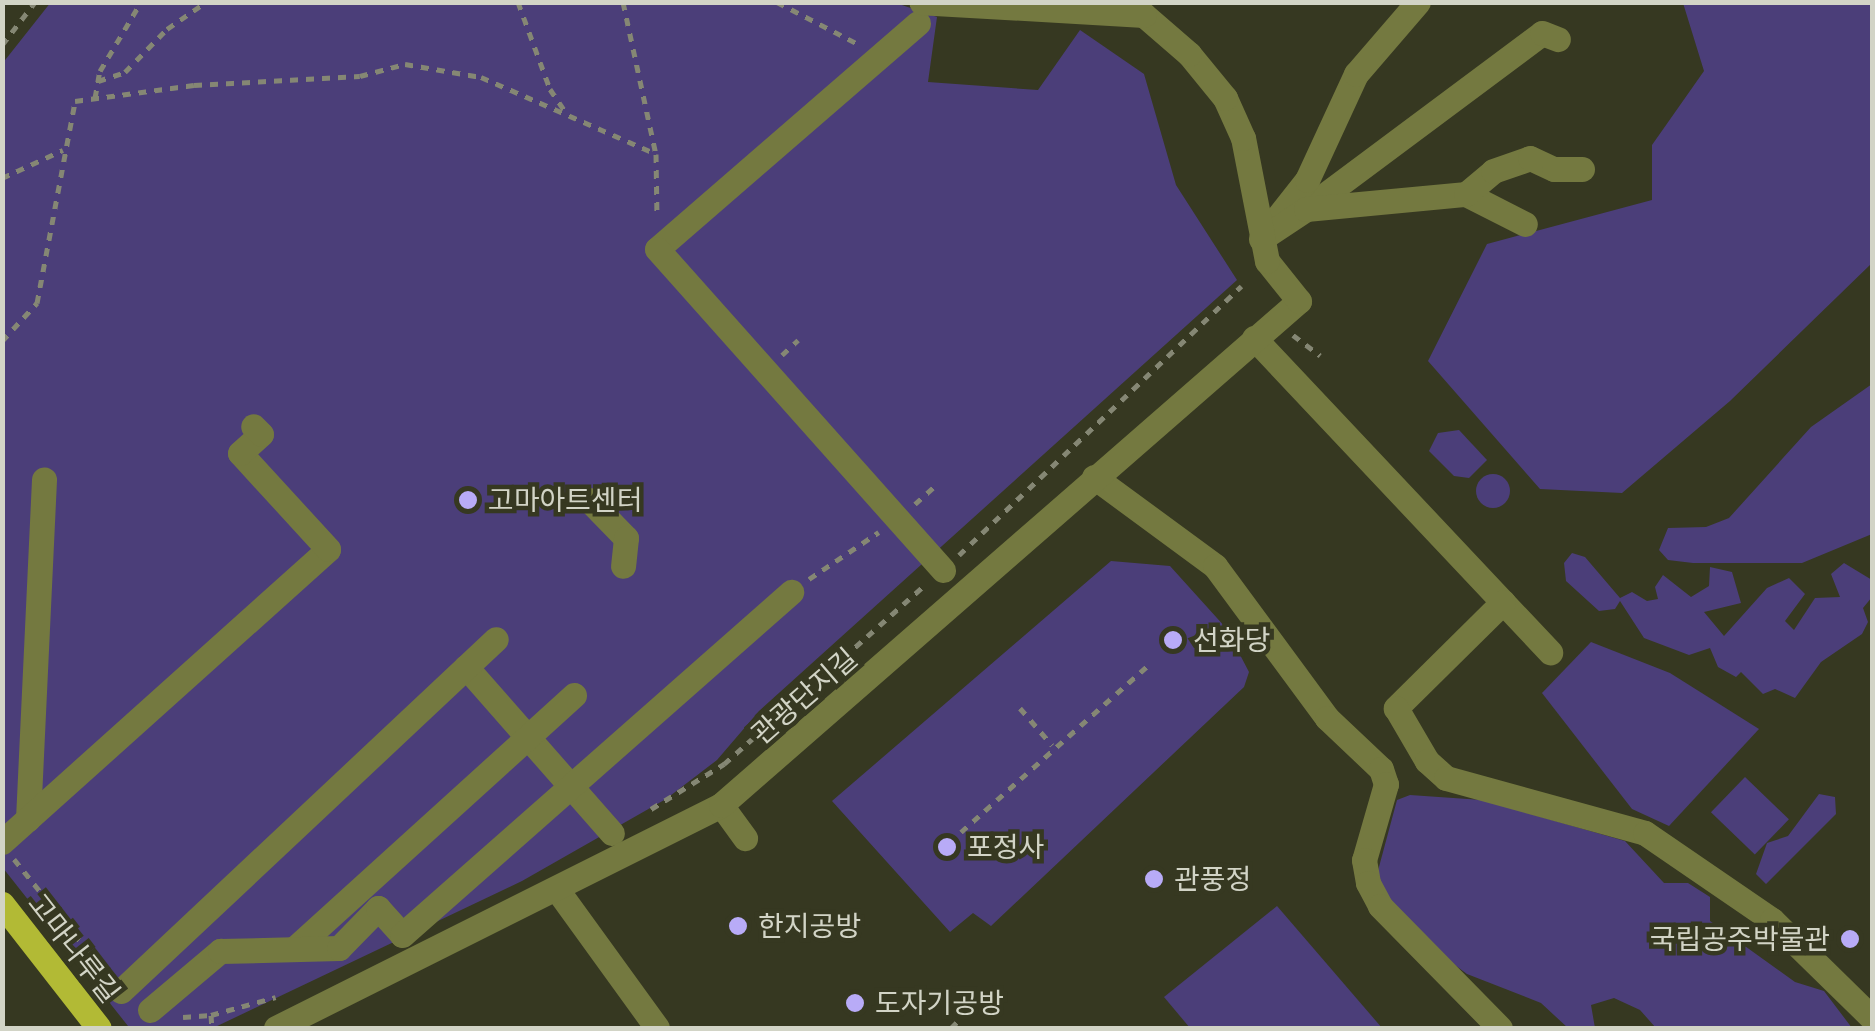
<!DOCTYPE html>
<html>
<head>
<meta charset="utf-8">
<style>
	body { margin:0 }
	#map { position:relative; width:1875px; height:1031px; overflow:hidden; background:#363821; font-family:Ubuntu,"Noto Sans KR",sans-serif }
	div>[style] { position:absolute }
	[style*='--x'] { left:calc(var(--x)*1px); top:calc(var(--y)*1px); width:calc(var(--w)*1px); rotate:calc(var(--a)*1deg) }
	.green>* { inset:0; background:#4b3e79; transform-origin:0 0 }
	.round { border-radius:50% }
	.path>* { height:5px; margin-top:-2.5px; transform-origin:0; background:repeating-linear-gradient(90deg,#858774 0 8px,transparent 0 16px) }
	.minor>* { height:25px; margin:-12.5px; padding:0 12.5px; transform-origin:12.5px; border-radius:12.5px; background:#747940 }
	.major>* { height:25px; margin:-12.5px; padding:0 12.5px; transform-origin:12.5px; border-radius:12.5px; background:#b2ba35 }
	.dots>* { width:28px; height:28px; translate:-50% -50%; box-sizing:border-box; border:5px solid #363821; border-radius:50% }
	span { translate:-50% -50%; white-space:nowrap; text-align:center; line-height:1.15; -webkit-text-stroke:9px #363821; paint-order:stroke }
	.poi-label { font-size:28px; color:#d2d4c6 }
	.left { translate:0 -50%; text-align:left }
	.right { translate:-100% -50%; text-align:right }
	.street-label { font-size:28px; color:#d2d4c6 }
	.frame { position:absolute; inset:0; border:5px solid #d2d4c6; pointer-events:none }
</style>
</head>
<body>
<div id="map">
	<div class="green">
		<i style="clip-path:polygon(51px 2px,896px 3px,937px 17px,928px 82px,1038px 90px,1080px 30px,1144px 74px,1176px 185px,1237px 280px,759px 711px,717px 760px,666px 799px,522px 881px,213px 1028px,128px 1026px,3px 868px,2px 64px)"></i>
		<i style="clip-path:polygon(1683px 3px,1872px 3px,1872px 263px,1730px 401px,1622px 493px,1540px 489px,1428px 361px,1487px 244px,1652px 200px,1652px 145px,1704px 71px)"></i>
		<i style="clip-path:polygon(1872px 384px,1872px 534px,1802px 563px,1693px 563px,1668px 560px,1659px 550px,1668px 528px,1706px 527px,1729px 518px,1811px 427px)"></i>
		<i style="clip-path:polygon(1459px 430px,1487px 460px,1469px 478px,1454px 476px,1429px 451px,1438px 433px)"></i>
		<i class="round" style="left:1476px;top:474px;width:34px;height:34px"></i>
		<i style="clip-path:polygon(1572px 553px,1585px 557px,1620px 598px,1632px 592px,1647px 601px,1658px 599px,1655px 587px,1663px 575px,1691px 597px,1709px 586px,1710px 567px,1732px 572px,1741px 603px,1704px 612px,1724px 636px,1767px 588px,1789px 578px,1805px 594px,1785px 621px,1794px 630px,1815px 598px,1840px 597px,1831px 574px,1844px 563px,1872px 580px,1872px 597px,1863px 608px,1868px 622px,1862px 634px,1821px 662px,1795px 698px,1775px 689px,1763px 694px,1741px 672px,1736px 677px,1718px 667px,1710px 648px,1689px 655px,1644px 638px,1620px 601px,1615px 609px,1599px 611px,1566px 581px,1564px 563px)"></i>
		<i style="clip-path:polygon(1111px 561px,1170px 566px,1226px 628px,1249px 672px,1244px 687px,991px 926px,973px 913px,950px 932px,832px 801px)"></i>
		<i style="clip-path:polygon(1591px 642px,1670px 673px,1759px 729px,1669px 826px,1632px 809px,1542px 693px)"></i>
		<i style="left:1745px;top:777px;width:61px;height:49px;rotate:44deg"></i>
		<i style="clip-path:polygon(1819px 794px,1835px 797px,1836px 814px,1766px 884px,1756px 874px,1767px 843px,1788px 836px)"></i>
		<i style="clip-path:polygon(1410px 795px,1482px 800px,1625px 841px,1664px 883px,1688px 883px,1710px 897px,1710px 921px,1795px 982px,1824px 991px,1852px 1028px,1656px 1028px,1640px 1010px,1614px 998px,1591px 1005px,1595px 1028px,1568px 1028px,1541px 1003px,1467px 974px,1412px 933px,1376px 878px,1397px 800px)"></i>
		<i style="clip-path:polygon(1277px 906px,1382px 1028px,1190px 1028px,1164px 997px)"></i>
	</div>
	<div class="path">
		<i style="--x:518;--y:2;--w:93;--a:69.8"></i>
		<i style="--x:550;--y:89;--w:30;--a:56"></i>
		<i style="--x:623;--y:2;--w:156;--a:77.8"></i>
		<i style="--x:656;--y:154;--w:62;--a:89.1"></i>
		<i style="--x:777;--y:2;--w:91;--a:27.4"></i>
		<i style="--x:2;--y:45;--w:54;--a:-52.5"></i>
		<i style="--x:98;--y:81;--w:28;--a:-18"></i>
		<i style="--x:125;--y:72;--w:60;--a:-45.7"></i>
		<i style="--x:167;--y:29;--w:47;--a:-34.7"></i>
		<i style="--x:95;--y:98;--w:27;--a:-80"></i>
		<i style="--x:100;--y:71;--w:80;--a:-59.3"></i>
		<i style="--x:2;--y:178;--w:67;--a:-24.7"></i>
		<i style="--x:1293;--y:335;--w:34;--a:37"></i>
		<i style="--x:2;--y:341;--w:52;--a:-47.4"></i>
		<i style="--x:37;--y:303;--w:206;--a:-79.3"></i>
		<i style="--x:75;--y:101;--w:120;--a:-7.7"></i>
		<i style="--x:194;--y:85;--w:166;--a:-3.1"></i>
		<i style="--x:360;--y:76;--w:47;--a:-14.9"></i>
		<i style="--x:405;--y:64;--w:77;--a:9.7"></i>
		<i style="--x:481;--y:77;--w:191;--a:23.7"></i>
		<i style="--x:782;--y:355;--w:22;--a:-43"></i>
		<i style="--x:915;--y:504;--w:27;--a:-42"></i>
		<i style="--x:959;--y:555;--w:390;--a:-43.6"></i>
		<i style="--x:809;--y:579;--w:84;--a:-33.9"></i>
		<i style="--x:1020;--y:708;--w:49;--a:49.1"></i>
		<i style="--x:651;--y:809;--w:86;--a:-31.7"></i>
		<i style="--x:724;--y:764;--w:268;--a:-41.7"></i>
		<i style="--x:961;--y:832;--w:254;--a:-41.7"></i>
		<i style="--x:14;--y:859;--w:144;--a:51.2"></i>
		<i style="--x:211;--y:1015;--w:67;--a:-15.5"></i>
		<i style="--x:183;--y:1017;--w:28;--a:-4"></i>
		<i style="--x:211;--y:1015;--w:13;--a:86"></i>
		<i style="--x:908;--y:1028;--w:29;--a:0"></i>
		<i style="--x:951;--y:1028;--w:16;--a:-45"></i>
	</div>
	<div class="minor">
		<i style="--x:918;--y:23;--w:345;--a:139.1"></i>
		<i style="--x:657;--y:249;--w:430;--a:48.3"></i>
		<i style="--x:1466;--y:194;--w:66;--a:27"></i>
		<i style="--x:1306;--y:209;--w:294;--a:-36.7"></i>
		<i style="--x:1542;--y:33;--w:17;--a:21"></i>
		<i style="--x:1273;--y:223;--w:55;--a:-51.7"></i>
		<i style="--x:1307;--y:180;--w:117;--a:-65.2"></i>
		<i style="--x:1356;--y:74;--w:95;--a:-49.3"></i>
		<i style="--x:1261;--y:239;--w:54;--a:-33.7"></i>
		<i style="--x:1306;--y:209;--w:161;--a:-5.4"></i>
		<i style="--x:1466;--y:194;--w:35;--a:-40"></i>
		<i style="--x:1493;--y:171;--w:39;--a:-19"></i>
		<i style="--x:1530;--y:158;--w:26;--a:25"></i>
		<i style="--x:1554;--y:169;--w:28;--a:0"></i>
		<i style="--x:1254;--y:338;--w:432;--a:46.7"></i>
		<i style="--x:1094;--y:477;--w:150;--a:36.3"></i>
		<i style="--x:1215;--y:566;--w:189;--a:53.6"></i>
		<i style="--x:1327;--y:718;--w:74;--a:43.4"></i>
		<i style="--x:1381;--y:769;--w:16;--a:72"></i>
		<i style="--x:1386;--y:784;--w:79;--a:106.1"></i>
		<i style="--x:1364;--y:860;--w:23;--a:80"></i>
		<i style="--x:1368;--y:883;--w:26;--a:62"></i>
		<i style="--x:1380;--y:906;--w:171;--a:45.5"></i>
		<i style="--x:589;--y:500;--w:53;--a:45.8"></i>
		<i style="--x:626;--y:538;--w:28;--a:96"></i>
		<i style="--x:1503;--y:602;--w:151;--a:135.3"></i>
		<i style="--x:1396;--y:708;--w:61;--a:59.7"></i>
		<i style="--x:1427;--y:761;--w:25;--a:42"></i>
		<i style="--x:1446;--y:778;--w:206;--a:15.4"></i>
		<i style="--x:1645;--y:833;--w:154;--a:34.4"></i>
		<i style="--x:1772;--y:920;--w:140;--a:44.4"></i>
		<i style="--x:466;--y:667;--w:221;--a:48.7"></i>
		<i style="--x:721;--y:805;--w:41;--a:54"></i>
		<i style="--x:28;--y:819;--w:340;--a:-87.3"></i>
		<i style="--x:2;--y:842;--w:438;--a:-41.9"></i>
		<i style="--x:328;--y:549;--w:130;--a:-132.5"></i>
		<i style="--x:240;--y:453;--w:28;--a:-42"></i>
		<i style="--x:261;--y:434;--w:11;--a:-135"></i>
		<i style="--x:558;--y:891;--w:169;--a:54.1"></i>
		<i style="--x:294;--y:949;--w:378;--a:-42.2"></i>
		<i style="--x:121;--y:991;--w:514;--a:-43.19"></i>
		<i style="--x:150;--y:1010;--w:92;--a:-40.1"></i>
		<i style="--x:220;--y:951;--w:119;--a:-1.4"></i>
		<i style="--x:339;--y:948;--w:56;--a:-45.7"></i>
		<i style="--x:378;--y:908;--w:36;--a:48"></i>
		<i style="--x:402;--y:935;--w:519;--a:-41.4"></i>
		<i style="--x:276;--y:1028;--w:498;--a:-26.6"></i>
		<i style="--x:721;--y:805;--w:767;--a:-41.09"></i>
		<i style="--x:1299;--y:301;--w:51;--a:-128.7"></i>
		<i style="--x:1267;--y:261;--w:125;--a:-101"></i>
		<i style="--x:1243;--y:138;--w:44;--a:-114.2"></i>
		<i style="--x:1225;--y:98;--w:57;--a:-129.3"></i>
		<i style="--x:1189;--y:54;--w:60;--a:-139.1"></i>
		<i style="--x:1144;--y:15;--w:223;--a:-176.7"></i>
	</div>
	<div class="major">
		<i style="--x:2;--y:904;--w:157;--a:52"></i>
	</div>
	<div class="dots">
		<i style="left:468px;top:500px;background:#b8abf7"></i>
		<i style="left:1173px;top:640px;background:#b8abf7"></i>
		<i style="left:947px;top:847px;background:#b8abf7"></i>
		<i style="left:1154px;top:879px;background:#b8abf7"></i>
		<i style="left:738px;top:926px;background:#b8abf7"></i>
		<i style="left:1850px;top:939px;background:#b8abf7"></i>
		<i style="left:855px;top:1003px;background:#b8abf7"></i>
	</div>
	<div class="poi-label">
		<span class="left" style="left:488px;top:500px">고마아트센터</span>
		<span class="left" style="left:1193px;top:640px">선화당</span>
		<span class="left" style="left:967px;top:847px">포정사</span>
		<span class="left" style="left:1174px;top:879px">관풍정</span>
		<span class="left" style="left:758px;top:926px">한지공방</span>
		<span class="right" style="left:1830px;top:939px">국립공주박물관</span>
		<span class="left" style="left:875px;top:1003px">도자기공방</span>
	</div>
	<div class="street-label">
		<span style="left:804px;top:696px;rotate:-41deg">관광단지길</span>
		<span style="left:74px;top:948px;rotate:52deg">고마나루길</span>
	</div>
	<div class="frame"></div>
</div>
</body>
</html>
